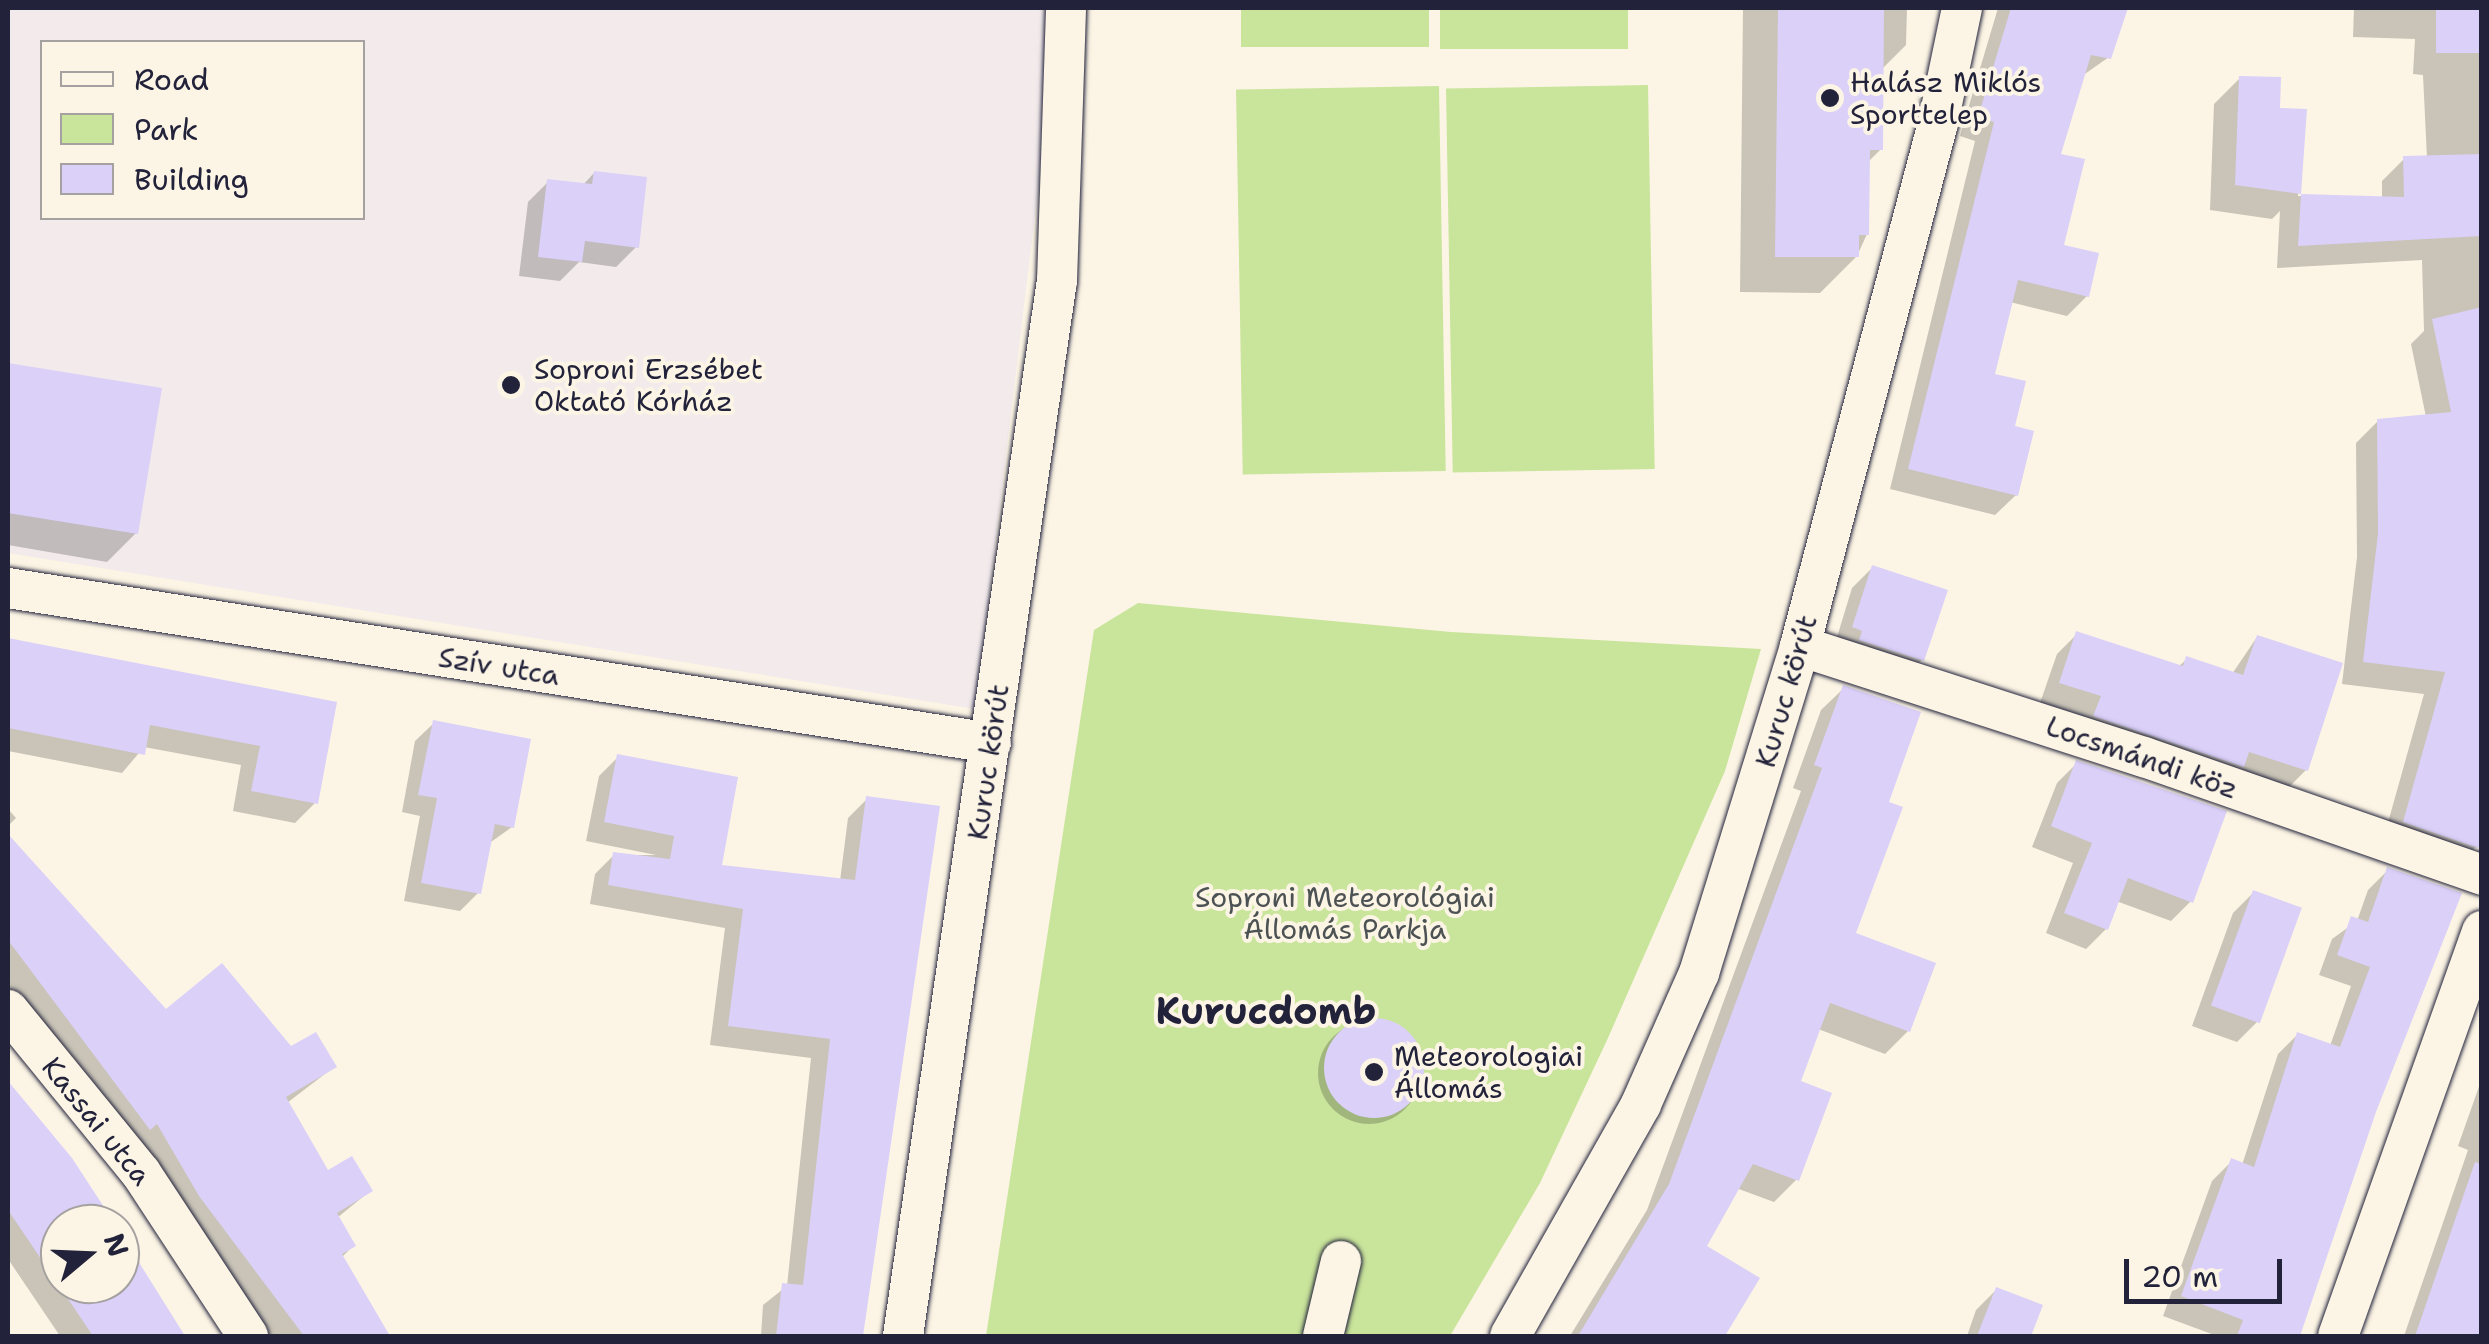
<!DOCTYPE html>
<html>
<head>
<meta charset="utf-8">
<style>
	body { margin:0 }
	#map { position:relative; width:2489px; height:1344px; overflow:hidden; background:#fcf5e5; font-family:"Shantell Sans",sans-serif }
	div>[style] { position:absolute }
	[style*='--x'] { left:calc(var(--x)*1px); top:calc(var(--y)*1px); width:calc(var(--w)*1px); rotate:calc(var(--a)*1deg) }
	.built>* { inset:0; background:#f2eaeb }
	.green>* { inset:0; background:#c9e49b; transform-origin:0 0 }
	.shadow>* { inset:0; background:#0003 }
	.round { border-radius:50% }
	.building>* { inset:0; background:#dad0f8; transform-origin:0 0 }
	.roads { filter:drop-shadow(0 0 2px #22223b) drop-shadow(0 0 2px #22223b) }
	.minor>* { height:40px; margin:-20px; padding:0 20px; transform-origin:20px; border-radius:20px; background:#fcf5e5 }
	.dots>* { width:28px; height:28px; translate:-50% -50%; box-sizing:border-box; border:5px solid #fcf5e5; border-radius:50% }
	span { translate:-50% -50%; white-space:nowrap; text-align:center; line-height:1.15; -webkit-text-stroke:8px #fcf5e5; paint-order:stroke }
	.poi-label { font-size:28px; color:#22223b }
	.left { translate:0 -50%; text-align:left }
	.street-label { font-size:28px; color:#22223b }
	.park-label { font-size:28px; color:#4c5253 }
	.district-label { font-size:38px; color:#22223b; font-weight:700 }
	.frame { position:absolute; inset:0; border:10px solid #22223b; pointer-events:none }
	.legend { position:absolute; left:40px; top:40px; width:325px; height:180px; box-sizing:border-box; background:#fcf5e5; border:2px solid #a5a1a1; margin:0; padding:12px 18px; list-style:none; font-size:30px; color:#22223b }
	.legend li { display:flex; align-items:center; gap:20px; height:50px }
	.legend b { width:50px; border:2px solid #a5a1a1 }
	.north { position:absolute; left:40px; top:1204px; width:100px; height:100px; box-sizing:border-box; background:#fcf5e5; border:2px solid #a5a1a1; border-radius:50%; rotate:71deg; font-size:28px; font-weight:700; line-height:40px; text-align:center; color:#22223b }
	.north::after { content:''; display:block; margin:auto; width:35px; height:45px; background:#22223b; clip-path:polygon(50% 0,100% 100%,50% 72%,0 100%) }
	.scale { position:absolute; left:2124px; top:1259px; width:158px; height:45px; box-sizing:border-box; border:5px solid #22223b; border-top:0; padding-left:12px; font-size:30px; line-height:35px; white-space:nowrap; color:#22223b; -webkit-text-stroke:8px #fcf5e5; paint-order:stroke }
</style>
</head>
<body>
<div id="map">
	<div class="built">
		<i style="clip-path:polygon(evenodd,8px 8px,1046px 8px,1049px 100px,975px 709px,8px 553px,8px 8px,42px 42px,362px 42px,362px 218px,42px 218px,42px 42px)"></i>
	</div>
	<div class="green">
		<i style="left:1241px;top:8px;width:188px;height:39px"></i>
		<i style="left:1440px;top:8px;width:188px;height:41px"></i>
		<i style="left:1648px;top:85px;width:384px;height:202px;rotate:89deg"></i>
		<i style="left:1439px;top:86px;width:385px;height:203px;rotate:89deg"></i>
		<i style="clip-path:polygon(1138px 603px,1451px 632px,1761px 649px,1725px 771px,1608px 1038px,1540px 1183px,1450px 1336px,986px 1336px,1094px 630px)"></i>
	</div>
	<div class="shadow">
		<i style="clip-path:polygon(1743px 8px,1907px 8px,1906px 45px,1881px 70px,1881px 149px,1868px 162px,1867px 234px,1857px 256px,1820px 293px,1740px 292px)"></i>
		<i style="clip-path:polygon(1998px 8px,2125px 8px,2109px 57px,2082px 76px,2058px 155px,2061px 247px,2087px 296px,2067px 316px,2010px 302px,1992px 376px,2012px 428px,2016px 495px,1995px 515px,1890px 489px,1975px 141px,1960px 136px)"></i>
		<i style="clip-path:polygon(2354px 8px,2482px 8px,2482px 830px,2476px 847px,2454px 869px,2382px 844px,2424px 694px,2342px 684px,2357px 557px,2356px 443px,2378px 421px,2426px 417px,2411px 344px,2424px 331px,2422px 260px,2277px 268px,2280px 211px,2272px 219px,2210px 210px,2214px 104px,2240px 78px,2277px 110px,2304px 111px,2298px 196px,2382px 199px,2382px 181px,2404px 159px,2427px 158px,2423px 75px,2413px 74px,2415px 39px,2353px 37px)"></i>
		<i style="clip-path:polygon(594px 173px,636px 247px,616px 267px,579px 262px,560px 281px,519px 276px,528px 202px,548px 182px,582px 186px)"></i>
		<i style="clip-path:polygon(8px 365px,159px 390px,136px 533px,107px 562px,8px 545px)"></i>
		<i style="clip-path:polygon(1872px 568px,1922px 660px,1902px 680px,1834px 647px,1852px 588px)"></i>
		<i style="clip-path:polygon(2077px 634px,2178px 667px,2187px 659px,2232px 674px,2257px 637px,2306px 770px,2286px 790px,2040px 703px,2057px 654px)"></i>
		<i style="clip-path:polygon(8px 640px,334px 704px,315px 803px,295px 823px,233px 811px,241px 765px,144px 747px,122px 773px,8px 751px)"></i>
		<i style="clip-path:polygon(1844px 688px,1886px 803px,1853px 934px,1908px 1031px,1885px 1054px,1818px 1029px,1798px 1083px,1797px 1179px,1774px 1202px,1736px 1188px,1703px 1247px,1757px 1279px,1722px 1336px,1570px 1336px,1647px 1210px,1801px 791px,1793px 788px,1821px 710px)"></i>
		<i style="clip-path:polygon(434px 723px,512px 827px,488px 844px,479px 892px,460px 911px,404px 901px,420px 816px,402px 812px,415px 741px)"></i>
		<i style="clip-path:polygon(618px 757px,719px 867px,840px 881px,848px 818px,867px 799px,938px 808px,861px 1336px,761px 1336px,763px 1305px,787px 1286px,811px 1058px,710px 1045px,725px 928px,590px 904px,595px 874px,614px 855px,656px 855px,586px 841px,599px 776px)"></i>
		<i style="clip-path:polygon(2077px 763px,2191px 901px,2171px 921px,2116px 901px,2106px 929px,2086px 949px,2046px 933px,2073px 863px,2032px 847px,2057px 783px)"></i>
		<i style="clip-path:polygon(8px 809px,16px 818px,8px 826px)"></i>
		<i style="clip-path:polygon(8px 837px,165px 1012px,334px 1067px,287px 1103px,327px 1173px,370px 1191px,337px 1218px,353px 1246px,341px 1258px,387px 1336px,270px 1336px,8px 993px)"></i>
		<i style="clip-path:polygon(2388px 870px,2373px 1111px,2297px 1336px,2217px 1336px,2163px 1316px,2212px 1181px,2232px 1161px,2242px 1165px,2278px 1054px,2298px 1034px,2330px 1046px,2351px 986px,2319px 975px,2332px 939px,2357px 921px,2368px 890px)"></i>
		<i style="clip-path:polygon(2253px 893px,2257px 1022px,2237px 1042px,2192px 1026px,2233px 913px)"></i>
		<i class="round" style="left:1318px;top:1022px;width:102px;height:102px"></i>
		<i style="clip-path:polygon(2482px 1078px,2482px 1336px,2404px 1336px,2468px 1150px,2458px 1146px)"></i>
		<i style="clip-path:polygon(8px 1085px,69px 1158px,110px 1224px,60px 1224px,60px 1284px,120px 1284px,120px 1241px,180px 1336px,60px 1336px,8px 1259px)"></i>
		<i style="clip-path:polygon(1996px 1290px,2039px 1307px,2028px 1336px,1967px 1336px,1976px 1310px)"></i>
	</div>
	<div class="building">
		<i style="clip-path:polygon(1778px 8px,1884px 8px,1883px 150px,1870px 150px,1869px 235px,1859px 235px,1859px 257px,1775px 257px)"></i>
		<i style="clip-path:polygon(2011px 8px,2128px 8px,2111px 59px,2091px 55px,2061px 154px,2085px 159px,2064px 245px,2099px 253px,2089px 297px,2018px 280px,1995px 374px,2026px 381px,2015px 426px,2034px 431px,2018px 496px,1908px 469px,1994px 122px,1978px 117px)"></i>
		<i style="left:2436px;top:8px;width:46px;height:45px"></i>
		<i style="clip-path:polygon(2239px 76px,2281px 77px,2280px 108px,2307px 109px,2301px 194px,2235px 185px)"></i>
		<i style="clip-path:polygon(2482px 154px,2482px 236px,2298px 246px,2301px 194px,2404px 197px,2403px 156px)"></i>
		<i style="clip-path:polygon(594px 171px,647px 177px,639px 248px,585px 241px,582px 262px,538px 257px,547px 179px,592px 184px)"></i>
		<i style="clip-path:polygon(2482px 307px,2482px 839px,2478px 848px,2403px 822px,2445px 672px,2363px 662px,2378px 533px,2377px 419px,2451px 412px,2432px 319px)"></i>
		<i style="clip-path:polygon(8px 363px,162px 388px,138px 534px,8px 513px)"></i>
		<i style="clip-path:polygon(1872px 565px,1948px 590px,1924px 661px,1859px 640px,1862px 631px,1852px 627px)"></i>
		<i style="clip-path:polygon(2076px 631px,2183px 666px,2186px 656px,2243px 675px,2257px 635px,2343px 663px,2308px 771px,2249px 752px,2244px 767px,2093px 716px,2101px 696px,2059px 683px)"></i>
		<i style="clip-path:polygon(8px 638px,337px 702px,318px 804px,251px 791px,260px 746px,150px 725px,145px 755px,8px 728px)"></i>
		<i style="clip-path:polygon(1843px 685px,1921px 712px,1889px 802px,1903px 807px,1856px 933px,1936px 963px,1910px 1032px,1830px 1003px,1801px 1081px,1832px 1093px,1799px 1181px,1753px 1164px,1707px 1246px,1760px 1278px,1725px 1336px,1578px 1336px,1669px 1184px,1822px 768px,1814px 765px)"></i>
		<i style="clip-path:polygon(433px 720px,531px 739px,514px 828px,495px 824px,481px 894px,421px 883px,437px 798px,418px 795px)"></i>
		<i style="clip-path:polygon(617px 754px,738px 777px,722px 865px,855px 880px,866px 796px,940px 806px,863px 1336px,776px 1336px,782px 1283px,803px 1285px,830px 1039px,728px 1026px,743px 909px,608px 885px,613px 852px,670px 859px,674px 836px,604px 822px)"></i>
		<i style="clip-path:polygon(2076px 760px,2227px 811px,2193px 903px,2128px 878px,2108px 930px,2064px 913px,2092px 843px,2051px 826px)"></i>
		<i style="clip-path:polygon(8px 834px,166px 1009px,222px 963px,291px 1046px,316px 1032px,337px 1067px,286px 1097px,328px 1170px,352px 1156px,373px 1191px,337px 1213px,356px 1246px,342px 1254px,390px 1336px,304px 1336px,199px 1196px,157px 1124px,150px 1130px,8px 940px)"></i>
		<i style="clip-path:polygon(2387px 867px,2462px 893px,2376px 1112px,2300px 1336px,2237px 1336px,2243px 1320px,2181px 1296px,2231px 1158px,2254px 1167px,2297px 1032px,2340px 1047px,2370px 967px,2337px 955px,2351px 916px,2368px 922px)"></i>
		<i style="left:2253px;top:890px;width:52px;height:123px;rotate:20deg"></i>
		<i class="round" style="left:1324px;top:1018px;width:100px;height:100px"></i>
		<i style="clip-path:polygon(8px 1081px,72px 1158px,115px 1224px,60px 1224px,60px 1284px,120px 1284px,120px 1232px,185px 1336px,93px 1336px,8px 1210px)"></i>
		<i style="clip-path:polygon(2475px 1162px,2482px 1164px,2482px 1336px,2415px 1336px)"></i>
		<i style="clip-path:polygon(1996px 1287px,2043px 1305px,2031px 1336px,1977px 1336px)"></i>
	</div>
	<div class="roads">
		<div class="minor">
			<i style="--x:8;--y:588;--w:995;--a:8.96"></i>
			<i style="--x:1800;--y:646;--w:361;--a:17.9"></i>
			<i style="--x:2144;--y:757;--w:358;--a:19.2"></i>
			<i style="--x:8;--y:1010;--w:210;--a:50.8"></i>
			<i style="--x:141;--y:1173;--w:195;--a:56.7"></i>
			<i style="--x:903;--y:1336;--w:1066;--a:-81.7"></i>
			<i style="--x:1057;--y:281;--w:273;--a:-88.1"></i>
			<i style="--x:1323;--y:1336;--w:77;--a:-76.5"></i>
			<i style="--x:1510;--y:1336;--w:266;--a:-60.5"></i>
			<i style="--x:1641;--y:1104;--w:143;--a:-66.1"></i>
			<i style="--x:1699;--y:973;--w:342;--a:-72.8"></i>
			<i style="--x:1800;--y:646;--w:541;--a:-75.22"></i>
			<i style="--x:1938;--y:123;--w:117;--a:-78.2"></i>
			<i style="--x:2338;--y:1336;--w:430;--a:-70.4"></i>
		</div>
	</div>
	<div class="dots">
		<i style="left:1830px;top:98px;background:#22223b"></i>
		<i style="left:511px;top:385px;background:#22223b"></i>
		<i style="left:1374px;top:1072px;background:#22223b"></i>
	</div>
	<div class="poi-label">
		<span class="left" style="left:1850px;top:98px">Halász Miklós<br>Sporttelep</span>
		<span class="left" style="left:534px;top:385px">Soproni Erzsébet<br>Oktató Kórház</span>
		<span class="left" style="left:1394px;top:1072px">Meteorologiai<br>Állomás</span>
	</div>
	<div class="street-label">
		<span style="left:499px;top:666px;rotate:9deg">Szív utca</span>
		<span style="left:1786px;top:691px;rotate:-74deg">Kuruc körút</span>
		<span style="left:2142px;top:757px;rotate:19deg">Locsmándi köz</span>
		<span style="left:988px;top:762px;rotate:-82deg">Kuruc körút</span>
		<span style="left:97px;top:1121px;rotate:51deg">Kassai utca</span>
	</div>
	<div class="park-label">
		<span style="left:1345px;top:913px">Soproni Meteorológiai<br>Állomás Parkja</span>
	</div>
	<div class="district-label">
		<span style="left:1266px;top:1011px">Kurucdomb</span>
	</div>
	<div class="frame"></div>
	<ul class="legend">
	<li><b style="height:12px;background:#fcf5e5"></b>Road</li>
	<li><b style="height:28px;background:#c9e49b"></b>Park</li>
	<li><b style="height:28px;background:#dad0f8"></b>Building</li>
	</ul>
	<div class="north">N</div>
	<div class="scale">20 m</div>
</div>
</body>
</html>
